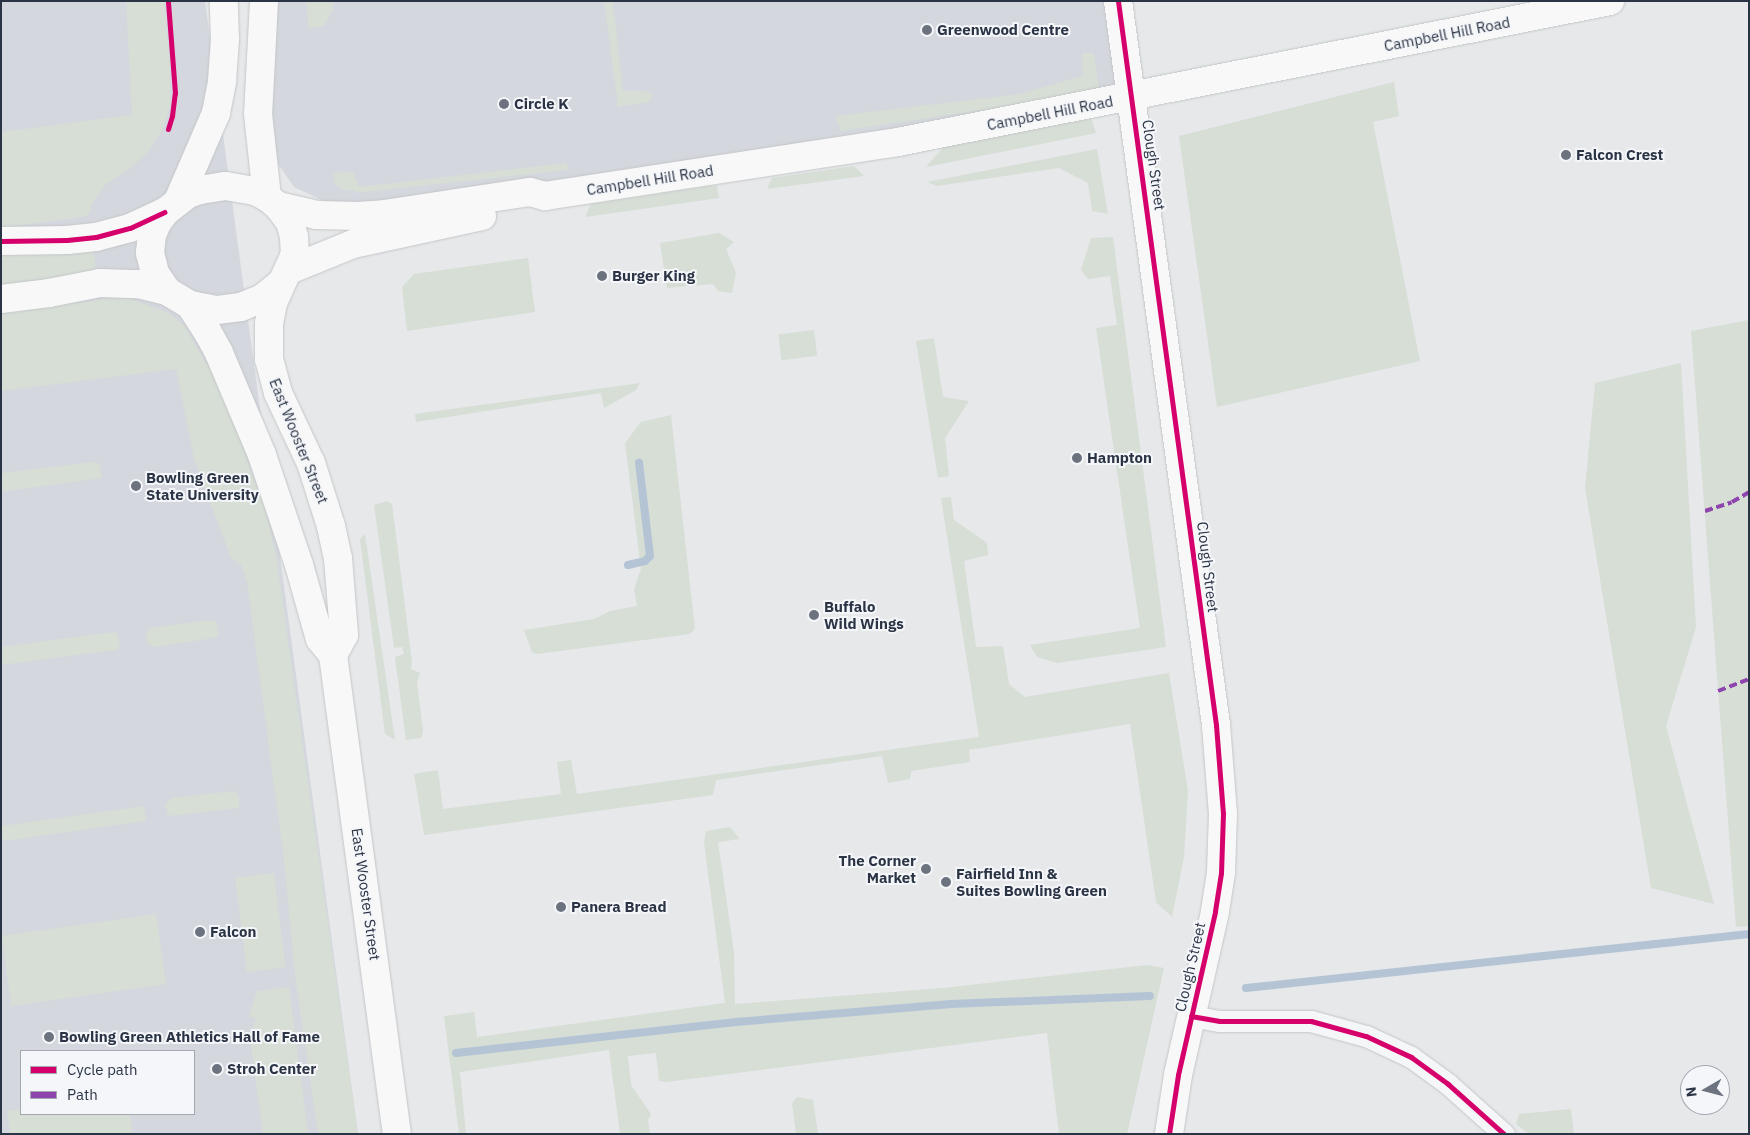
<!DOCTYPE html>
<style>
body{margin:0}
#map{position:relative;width:1750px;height:1135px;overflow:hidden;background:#e6e8ea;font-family:"IBM Plex Sans",sans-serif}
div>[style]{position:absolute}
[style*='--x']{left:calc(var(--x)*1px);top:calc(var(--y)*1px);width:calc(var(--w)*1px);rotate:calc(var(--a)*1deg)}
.built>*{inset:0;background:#d4d7dd}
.green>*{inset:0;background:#d6ded6;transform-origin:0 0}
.stream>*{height:8px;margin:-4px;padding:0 4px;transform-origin:4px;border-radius:4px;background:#b4c4d5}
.roads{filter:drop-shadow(0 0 1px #c4c6c8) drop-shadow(0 0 1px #c4c6c8)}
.street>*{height:21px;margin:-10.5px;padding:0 10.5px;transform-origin:10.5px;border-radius:10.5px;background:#f5f6f7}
.secondary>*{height:28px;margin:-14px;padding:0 14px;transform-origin:14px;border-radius:14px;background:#f8f8f8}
.quiet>*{height:4px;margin-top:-2px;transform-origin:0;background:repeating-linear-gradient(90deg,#8e44ad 0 8px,transparent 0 12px)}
.cycleway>*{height:5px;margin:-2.5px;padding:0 2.5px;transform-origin:2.5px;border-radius:2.5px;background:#d6006c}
.dots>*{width:14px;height:14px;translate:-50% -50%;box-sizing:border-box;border:2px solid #f4f6f9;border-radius:50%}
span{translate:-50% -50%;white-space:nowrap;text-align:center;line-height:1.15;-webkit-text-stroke:4px #f4f6f9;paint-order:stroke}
.poi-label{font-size:15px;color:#2b3445;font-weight:700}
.left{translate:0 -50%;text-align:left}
.right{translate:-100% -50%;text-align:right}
.street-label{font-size:15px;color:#2b3445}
.frame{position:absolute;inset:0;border:2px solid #2b3445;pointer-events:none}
.legend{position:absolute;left:20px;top:1050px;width:175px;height:65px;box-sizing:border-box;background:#f4f6f9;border:1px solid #a4a8b1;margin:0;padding:6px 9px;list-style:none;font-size:15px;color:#2b3445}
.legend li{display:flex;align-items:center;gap:10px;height:25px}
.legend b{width:25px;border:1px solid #a4a8b1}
.north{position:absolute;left:1680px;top:1065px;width:50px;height:50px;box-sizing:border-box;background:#f4f6f9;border:1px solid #a4a8b1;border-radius:50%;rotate:262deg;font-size:14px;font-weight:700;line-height:20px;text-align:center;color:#2b3445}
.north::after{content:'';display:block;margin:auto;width:18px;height:22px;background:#6c737f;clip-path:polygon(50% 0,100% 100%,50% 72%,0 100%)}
</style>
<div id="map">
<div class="built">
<i style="clip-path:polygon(evenodd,1px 1px,205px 1px,358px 1134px,1px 1134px,1px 1px,21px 1051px,194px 1051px,194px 1114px,21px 1114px,21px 1051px)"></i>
<i style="clip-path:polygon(269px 1px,1118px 1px,1132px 97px,740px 166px,332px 205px,294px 187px,278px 164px,271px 140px)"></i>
</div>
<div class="green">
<i style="clip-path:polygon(126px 1px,164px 1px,170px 68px,170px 106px,164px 127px,148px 152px,128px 170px,106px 184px,93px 202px,88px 216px,1px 228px,1px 132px,132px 115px)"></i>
<i style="clip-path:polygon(306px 1px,333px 1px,334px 7px,325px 25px,309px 29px)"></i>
<i style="clip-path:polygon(604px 1px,613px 1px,623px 91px,645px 91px,653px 95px,649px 102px,618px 107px)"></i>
<i style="clip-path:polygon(1082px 53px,1094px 53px,1099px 87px,1049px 100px,841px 131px,835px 116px,1020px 94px,1083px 76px)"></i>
<i style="clip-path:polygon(1394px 82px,1399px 116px,1373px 122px,1420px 361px,1217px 407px,1179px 136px)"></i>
<i style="clip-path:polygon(1091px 118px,1096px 133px,926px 167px,945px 145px)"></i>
<i style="clip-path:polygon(1097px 149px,1108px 214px,1092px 211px,1088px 183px,1059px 168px,937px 186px,927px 182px)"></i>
<i style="clip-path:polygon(566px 163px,569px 170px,363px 192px,344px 190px,335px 184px,333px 173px,353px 172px,359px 187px)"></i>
<i style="clip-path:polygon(854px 166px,864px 176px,767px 189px,772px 178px)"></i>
<i style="clip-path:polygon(709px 186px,717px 186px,719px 198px,585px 217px,591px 204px)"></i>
<i style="clip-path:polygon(719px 233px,734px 242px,726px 249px,736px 273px,732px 293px,718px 291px,713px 284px,667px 288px,660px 243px)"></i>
<i style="clip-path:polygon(1113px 237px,1166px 647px,1057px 663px,1037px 657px,1030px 645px,1140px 628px,1096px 328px,1117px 325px,1110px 276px,1088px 279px,1081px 270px,1091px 238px)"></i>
<i style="clip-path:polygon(93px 245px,96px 273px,1px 286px,1px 252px)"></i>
<i style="clip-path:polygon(528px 258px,535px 312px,407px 331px,402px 287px,414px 274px)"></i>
<i style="clip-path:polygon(124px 297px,169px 313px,185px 327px,220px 387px,263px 502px,276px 555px,358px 1134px,318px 1134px,295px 976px,284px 860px,247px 582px,241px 565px,231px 558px,194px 459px,176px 369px,1px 391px,1px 312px)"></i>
<i style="clip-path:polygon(1749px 320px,1749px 926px,1736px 927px,1691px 331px)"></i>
<i style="left:814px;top:330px;width:26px;height:36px;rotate:83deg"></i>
<i style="clip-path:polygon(934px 338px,943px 397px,969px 401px,945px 438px,949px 476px,938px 478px,916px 341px)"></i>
<i style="clip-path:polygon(1681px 363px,1696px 627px,1666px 726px,1714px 904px,1651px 888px,1585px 488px,1595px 383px)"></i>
<i style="clip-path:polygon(640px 383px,636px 390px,604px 408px,601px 393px,416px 422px,415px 414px)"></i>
<i style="clip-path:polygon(671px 415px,695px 629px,690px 634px,537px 654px,532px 652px,524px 630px,594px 619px,610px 611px,637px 606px,634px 589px,641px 569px,625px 443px,641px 422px)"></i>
<i style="clip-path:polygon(94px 462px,100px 465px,102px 478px,1px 492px,1px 473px)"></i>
<i style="clip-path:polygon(951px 497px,954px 520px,987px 543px,988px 555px,964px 561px,976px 647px,1003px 646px,1009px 684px,1025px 697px,1169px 673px,1188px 791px,1184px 857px,1172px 917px,1156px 902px,1130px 724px,969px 750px,970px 762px,911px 771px,910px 779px,888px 783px,882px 756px,716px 780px,713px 795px,424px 835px,414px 774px,438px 770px,443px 809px,561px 794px,557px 762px,571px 760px,577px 794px,979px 737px,941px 498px)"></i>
<i style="clip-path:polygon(387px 501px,392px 504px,412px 662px,411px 669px,420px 673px,417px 682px,423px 731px,421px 738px,406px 740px,395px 657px,404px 654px,402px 647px,394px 648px,374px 505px)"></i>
<i style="clip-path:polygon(365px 534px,395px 740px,385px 734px,360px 539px)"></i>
<i style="clip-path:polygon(210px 620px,216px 622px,218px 630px,218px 636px,214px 638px,153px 647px,147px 643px,146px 633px,150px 628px)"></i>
<i style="clip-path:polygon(113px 632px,118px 634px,120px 648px,116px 650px,1px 665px,1px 647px)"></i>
<i style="clip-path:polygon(234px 791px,239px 795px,239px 808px,168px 816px,165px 804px,172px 798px)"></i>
<i style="left:144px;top:806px;width:15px;height:144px;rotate:82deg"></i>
<i style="clip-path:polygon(730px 827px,740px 839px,718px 842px,734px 952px,735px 1004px,943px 988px,1148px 965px,1164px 968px,1127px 1134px,1059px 1134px,1047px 1033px,666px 1082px,659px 1081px,656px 1053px,628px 1056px,631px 1085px,651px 1114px,648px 1120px,650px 1134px,620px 1134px,609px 1050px,460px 1072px,466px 1134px,459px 1134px,444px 1016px,474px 1012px,477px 1037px,725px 1003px,704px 842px,706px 831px)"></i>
<i style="left:274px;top:873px;width:95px;height:39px;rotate:83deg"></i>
<i style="left:156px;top:914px;width:71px;height:156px;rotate:82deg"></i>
<i style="clip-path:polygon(289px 987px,308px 1134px,263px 1134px,250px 1038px,256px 1018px,249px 1016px,257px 991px)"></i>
<i style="clip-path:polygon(797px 1097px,813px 1100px,818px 1134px,796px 1134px,792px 1104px)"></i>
<i style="clip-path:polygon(21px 1109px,21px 1114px,130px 1114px,133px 1134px,10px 1134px,7px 1111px)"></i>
<i style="clip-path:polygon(1571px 1109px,1574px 1134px,1529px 1134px,1516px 1124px,1519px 1114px)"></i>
</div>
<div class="stream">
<i style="--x:628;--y:565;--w:17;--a:-13"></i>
<i style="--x:645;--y:561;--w:7;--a:-45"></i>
<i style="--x:650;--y:556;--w:94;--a:-96.7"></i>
<i style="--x:1246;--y:988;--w:506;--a:-6.13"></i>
<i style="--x:456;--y:1053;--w:282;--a:-6.3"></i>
<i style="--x:736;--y:1022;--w:216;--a:-4.8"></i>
<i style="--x:951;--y:1004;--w:199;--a:-2.3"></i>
</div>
<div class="roads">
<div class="street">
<i style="--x:1191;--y:1016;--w:29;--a:10"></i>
<i style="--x:1220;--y:1021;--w:91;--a:0"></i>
<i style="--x:1311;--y:1021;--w:57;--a:15.3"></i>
<i style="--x:1366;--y:1036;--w:50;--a:25"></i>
<i style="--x:1411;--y:1057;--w:46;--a:36.1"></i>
<i style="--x:1448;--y:1084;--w:75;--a:41.8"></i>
</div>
<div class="secondary">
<i style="--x:264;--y:1;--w:113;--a:93"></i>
<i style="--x:258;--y:114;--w:83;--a:83.8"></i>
<i style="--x:1118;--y:1;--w:731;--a:82.29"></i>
<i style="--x:1216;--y:725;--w:88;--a:85.5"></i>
<i style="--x:1223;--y:813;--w:60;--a:91.9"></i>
<i style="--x:1221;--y:873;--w:39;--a:99"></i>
<i style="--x:1215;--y:912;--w:167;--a:102.8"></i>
<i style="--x:1178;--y:1075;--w:60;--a:98.7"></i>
<i style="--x:178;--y:201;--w:96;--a:-66.6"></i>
<i style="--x:216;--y:113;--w:33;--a:-79"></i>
<i style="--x:222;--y:81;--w:42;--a:-85.9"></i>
<i style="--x:225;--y:39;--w:38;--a:-92"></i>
<i style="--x:278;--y:206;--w:40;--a:13"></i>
<i style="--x:317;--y:215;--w:41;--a:1.4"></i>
<i style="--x:358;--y:216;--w:26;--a:-4"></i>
<i style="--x:384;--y:214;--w:148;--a:-8.6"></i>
<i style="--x:530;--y:192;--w:16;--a:15"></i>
<i style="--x:545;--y:196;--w:357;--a:-8.7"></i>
<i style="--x:898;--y:142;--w:726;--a:-11.2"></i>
<i style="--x:1;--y:241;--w:66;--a:-0.9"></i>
<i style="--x:67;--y:240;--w:29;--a:-6"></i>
<i style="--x:96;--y:237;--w:35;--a:-15"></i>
<i style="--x:130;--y:228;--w:38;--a:-25"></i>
<i style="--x:289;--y:270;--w:69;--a:-22.1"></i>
<i style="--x:353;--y:244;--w:132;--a:-12.2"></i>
<i style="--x:280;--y:284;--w:22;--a:141"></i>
<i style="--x:263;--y:298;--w:24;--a:158"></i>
<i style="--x:241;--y:307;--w:25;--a:173"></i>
<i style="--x:216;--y:310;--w:26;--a:-169"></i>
<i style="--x:190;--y:305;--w:27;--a:-149"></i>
<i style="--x:167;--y:291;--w:22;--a:-124"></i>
<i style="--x:155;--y:273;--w:21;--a:-104"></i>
<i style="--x:150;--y:253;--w:18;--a:-84"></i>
<i style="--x:152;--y:235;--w:13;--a:-67"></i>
<i style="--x:157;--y:223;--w:14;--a:-54"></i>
<i style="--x:165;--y:212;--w:29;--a:-38"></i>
<i style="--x:188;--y:194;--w:13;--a:-18"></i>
<i style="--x:200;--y:190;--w:26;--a:-9"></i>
<i style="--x:226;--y:186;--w:29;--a:10"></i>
<i style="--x:255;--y:191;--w:13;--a:27"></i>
<i style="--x:267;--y:197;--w:14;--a:39"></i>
<i style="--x:278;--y:206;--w:20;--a:53"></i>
<i style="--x:290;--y:222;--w:16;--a:75"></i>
<i style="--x:294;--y:237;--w:17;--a:87"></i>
<i style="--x:295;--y:254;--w:54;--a:114.2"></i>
<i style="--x:273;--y:303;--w:20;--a:101"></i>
<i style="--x:269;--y:323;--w:36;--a:90"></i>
<i style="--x:269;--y:359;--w:35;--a:75"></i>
<i style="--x:278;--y:393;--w:77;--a:64.8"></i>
<i style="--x:311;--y:463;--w:66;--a:72.4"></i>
<i style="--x:331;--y:526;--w:33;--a:78"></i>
<i style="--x:338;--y:558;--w:77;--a:85.5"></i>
<i style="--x:344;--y:635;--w:23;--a:119"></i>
<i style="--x:1;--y:299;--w:48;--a:-7.1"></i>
<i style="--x:49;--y:293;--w:52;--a:-11.1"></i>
<i style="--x:100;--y:283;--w:38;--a:2"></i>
<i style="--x:138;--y:284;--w:30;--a:14"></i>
<i style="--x:190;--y:305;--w:31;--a:57"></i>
<i style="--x:207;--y:331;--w:25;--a:61"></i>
<i style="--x:219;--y:353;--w:111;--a:67.1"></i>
<i style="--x:262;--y:455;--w:116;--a:71.4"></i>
<i style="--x:299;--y:565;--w:77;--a:74.2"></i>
<i style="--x:320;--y:639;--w:21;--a:51"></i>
<i style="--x:333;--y:655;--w:483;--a:82.4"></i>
</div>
</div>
<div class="quiet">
<i style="--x:1705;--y:511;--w:28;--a:-18"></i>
<i style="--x:1732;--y:502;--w:20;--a:-30"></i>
<i style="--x:1718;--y:691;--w:33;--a:-21"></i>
</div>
<div class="cycleway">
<i style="--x:1118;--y:1;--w:731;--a:82.29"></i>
<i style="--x:1216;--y:725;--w:88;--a:85.5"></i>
<i style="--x:1223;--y:813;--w:60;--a:91.9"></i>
<i style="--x:1221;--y:873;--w:39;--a:99"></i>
<i style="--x:1215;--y:912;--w:167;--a:102.8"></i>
<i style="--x:1178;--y:1075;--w:60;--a:98.7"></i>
<i style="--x:168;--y:129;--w:14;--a:-73"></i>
<i style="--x:172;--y:116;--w:23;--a:-83"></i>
<i style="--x:175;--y:93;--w:92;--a:-94.4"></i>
<i style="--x:1;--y:241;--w:66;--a:-0.9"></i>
<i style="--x:67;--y:240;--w:29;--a:-6"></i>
<i style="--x:96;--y:237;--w:35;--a:-15"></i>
<i style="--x:130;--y:228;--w:38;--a:-25"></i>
<i style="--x:1191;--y:1016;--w:29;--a:10"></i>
<i style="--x:1220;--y:1021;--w:91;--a:0"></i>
<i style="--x:1311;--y:1021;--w:57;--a:15.3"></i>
<i style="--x:1366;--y:1036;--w:50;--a:25"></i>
<i style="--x:1411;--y:1057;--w:46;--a:36.1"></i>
<i style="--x:1448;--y:1084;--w:75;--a:41.8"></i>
</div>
<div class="dots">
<i style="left:927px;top:30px;background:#6c737f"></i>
<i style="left:504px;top:104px;background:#6c737f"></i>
<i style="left:1566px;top:155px;background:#6c737f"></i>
<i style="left:602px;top:276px;background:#6c737f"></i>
<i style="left:1077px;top:458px;background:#6c737f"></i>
<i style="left:136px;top:486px;background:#6c737f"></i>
<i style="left:814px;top:615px;background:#6c737f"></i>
<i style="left:926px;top:869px;background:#6c737f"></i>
<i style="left:946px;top:882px;background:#6c737f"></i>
<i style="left:561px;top:907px;background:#6c737f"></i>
<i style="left:200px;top:932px;background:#6c737f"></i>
<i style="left:49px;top:1037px;background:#6c737f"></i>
<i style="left:217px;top:1069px;background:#6c737f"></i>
</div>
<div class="poi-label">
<span class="left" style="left:937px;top:30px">Greenwood Centre</span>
<span class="left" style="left:514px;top:104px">Circle K</span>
<span class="left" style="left:1576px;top:155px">Falcon Crest</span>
<span class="left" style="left:612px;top:276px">Burger King</span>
<span class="left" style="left:1087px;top:458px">Hampton</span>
<span class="left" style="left:146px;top:486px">Bowling Green<br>State University</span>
<span class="left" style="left:824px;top:615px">Buffalo<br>Wild Wings</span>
<span class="right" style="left:916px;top:869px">The Corner<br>Market</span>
<span class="left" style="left:956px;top:882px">Fairfield Inn &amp;<br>Suites Bowling Green</span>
<span class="left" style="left:571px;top:907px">Panera Bread</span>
<span class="left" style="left:210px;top:932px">Falcon</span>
<span class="left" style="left:59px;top:1037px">Bowling Green Athletics Hall of Fame</span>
<span class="left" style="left:227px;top:1069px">Stroh Center</span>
</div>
<div class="street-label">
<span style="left:1447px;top:34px;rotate:-11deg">Campbell Hill Road</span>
<span style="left:1050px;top:113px;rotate:-11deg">Campbell Hill Road</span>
<span style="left:1154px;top:165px;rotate:82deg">Clough Street</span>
<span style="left:650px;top:180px;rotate:-9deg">Campbell Hill Road</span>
<span style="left:299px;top:441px;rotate:68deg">East Wooster Street</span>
<span style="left:1208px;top:567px;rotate:83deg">Clough Street</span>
<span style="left:366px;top:894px;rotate:82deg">East Wooster Street</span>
<span style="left:1190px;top:967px;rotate:-77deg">Clough Street</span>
</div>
<div class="frame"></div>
<ul class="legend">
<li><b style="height:6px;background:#d6006c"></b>Cycle path</li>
<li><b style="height:6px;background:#8e44ad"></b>Path</li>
</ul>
<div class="north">N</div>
</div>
